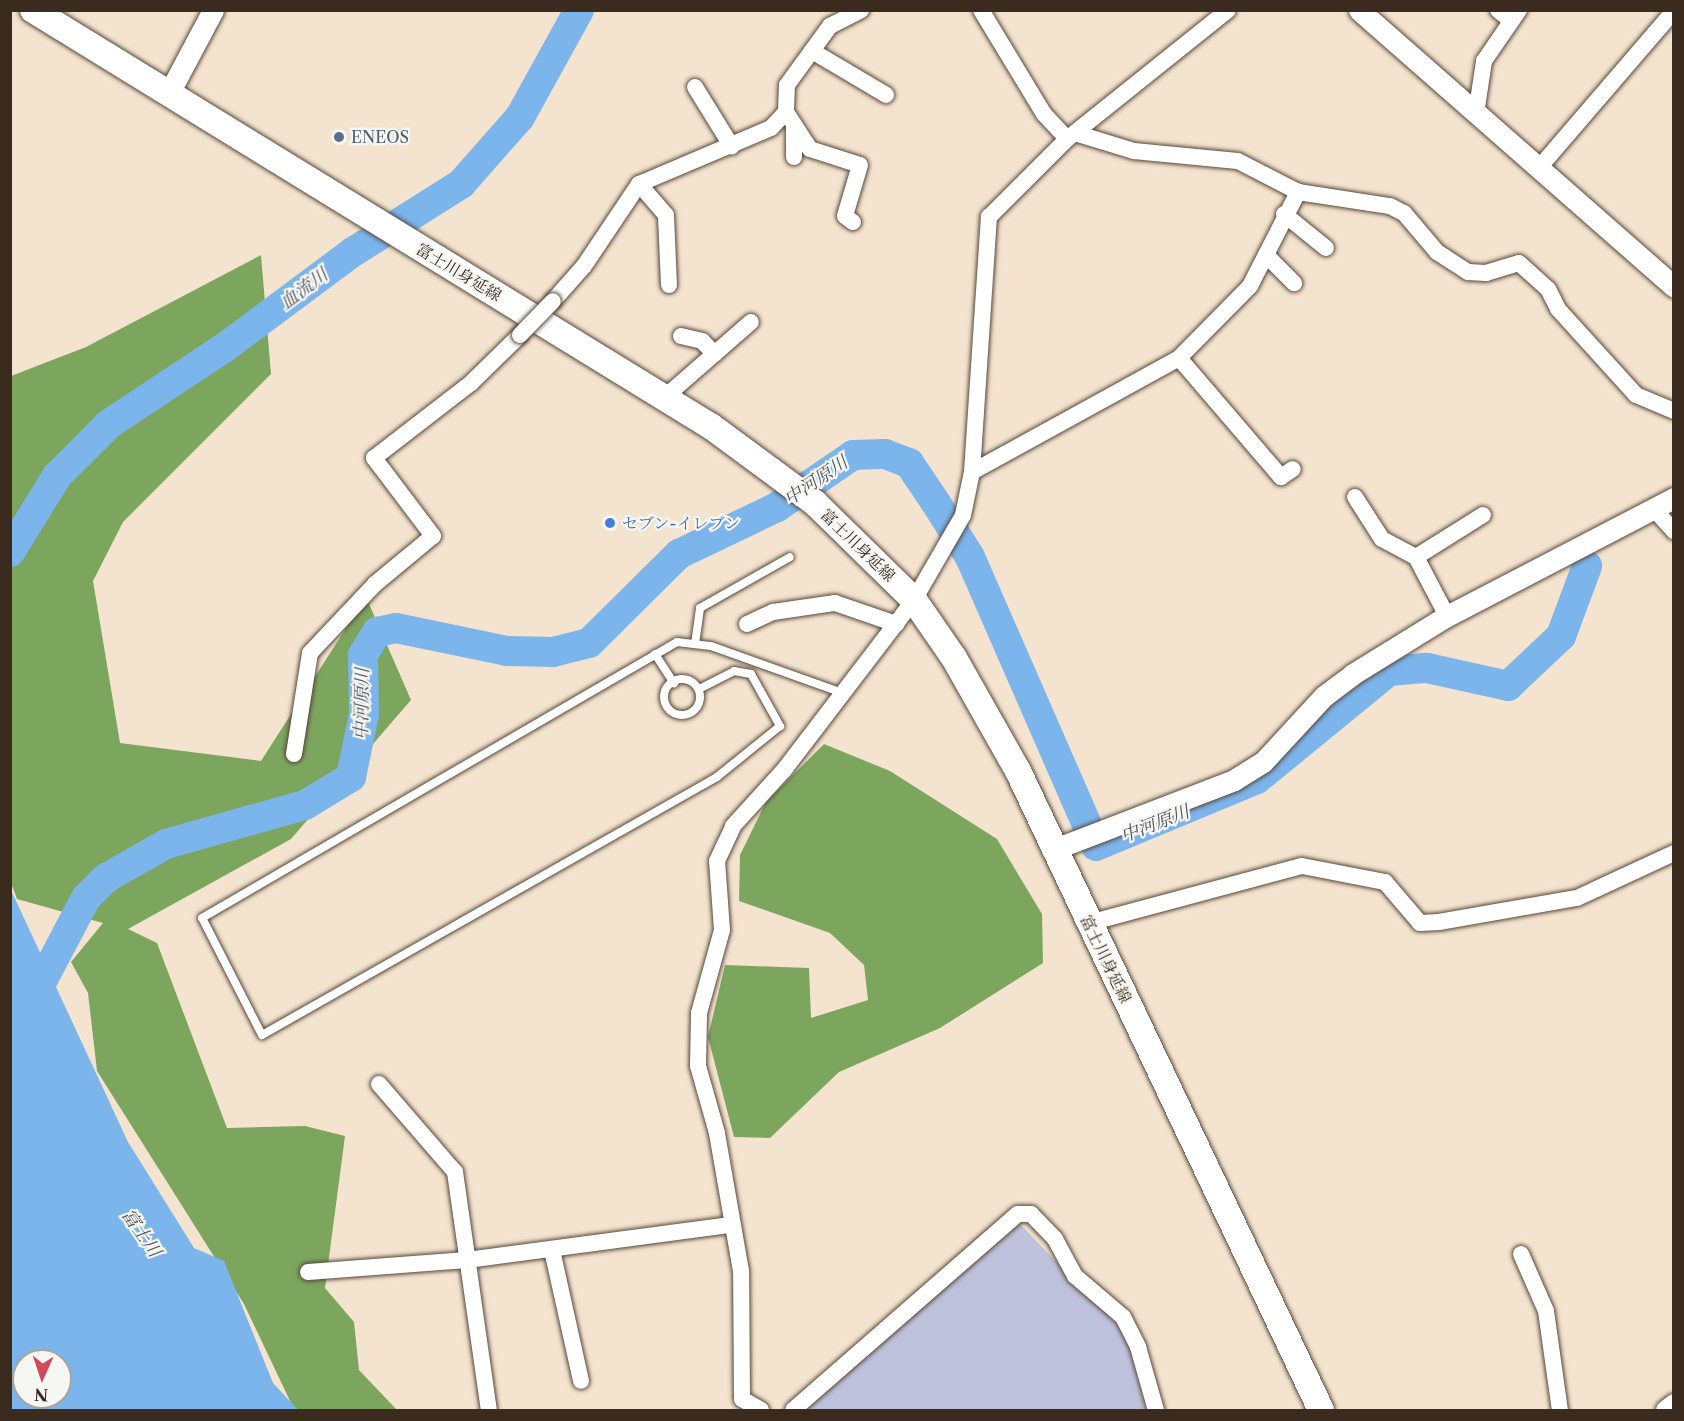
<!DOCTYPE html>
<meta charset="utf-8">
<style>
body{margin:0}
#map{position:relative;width:1684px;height:1421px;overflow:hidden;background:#f4e4cf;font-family:"Libre Caslon Text","Noto Serif JP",serif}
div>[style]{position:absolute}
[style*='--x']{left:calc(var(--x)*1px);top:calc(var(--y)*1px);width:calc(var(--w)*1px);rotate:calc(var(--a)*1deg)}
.industrial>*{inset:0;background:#bfc2dd}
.forest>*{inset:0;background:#7ca65e}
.water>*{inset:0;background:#7cb4ec}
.river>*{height:30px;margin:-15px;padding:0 15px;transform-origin:15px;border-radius:15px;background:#7cb4ec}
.roads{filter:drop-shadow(0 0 2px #574639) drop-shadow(0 0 2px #574639)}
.service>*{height:8px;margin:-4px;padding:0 4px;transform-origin:4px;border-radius:4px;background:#fff}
.service>.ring{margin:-4px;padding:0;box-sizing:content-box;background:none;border:8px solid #fff;border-radius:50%}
.minor>*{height:16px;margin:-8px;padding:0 8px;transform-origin:8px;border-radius:8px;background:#fff}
.tertiary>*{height:21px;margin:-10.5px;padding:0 10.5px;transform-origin:10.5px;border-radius:10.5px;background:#fff}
.primary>*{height:26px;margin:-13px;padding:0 13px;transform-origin:13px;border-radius:13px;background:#fff}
.bridges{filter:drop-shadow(0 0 2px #574639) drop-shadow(0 0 2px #574639)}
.minor-bridge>*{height:16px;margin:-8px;padding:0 8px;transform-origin:8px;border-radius:8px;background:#fff}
.dots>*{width:16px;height:16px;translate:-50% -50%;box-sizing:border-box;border:3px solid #f6f6f2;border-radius:50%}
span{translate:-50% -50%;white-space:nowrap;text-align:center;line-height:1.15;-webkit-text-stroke:4.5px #f6f6f2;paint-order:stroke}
.service-label{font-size:16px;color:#4e5e75}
.left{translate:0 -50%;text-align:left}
.street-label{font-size:16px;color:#3b2a1e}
.shop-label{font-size:16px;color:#366cbe}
.water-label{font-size:18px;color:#4e535c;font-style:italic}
.frame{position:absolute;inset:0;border:12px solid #3b2a1e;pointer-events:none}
.north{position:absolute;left:12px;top:1349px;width:60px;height:60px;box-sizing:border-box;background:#f6f6f2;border:2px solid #aba49d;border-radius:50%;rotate:183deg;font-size:16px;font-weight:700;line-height:24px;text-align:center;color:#3b2a1e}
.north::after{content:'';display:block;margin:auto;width:21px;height:27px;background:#d1495b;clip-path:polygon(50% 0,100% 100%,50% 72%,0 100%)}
</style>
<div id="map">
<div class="industrial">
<i style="clip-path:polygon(1018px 1222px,1127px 1335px,1146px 1410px,806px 1410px)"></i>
</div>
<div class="forest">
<i style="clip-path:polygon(261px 255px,271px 374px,123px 522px,93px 581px,120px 743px,261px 761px,366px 597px,411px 700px,291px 839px,128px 929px,157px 943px,227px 1128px,305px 1126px,345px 1136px,325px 1288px,354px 1322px,359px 1370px,397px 1410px,297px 1410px,291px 1403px,244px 1304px,97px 1071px,88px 993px,71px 962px,103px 923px,17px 899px,11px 883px,11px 376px,86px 347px)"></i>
<i style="clip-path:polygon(824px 744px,890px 771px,997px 839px,1042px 914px,1043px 963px,940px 1028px,839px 1072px,770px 1138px,734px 1137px,708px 1037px,725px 965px,809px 968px,811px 1018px,868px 1000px,864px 965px,830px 933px,739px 901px,740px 855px,766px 802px)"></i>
</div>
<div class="water">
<i style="clip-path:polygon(evenodd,10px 888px,128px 1142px,194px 1248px,224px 1261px,273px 1383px,298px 1410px,11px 1410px,10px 888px,24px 1361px,60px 1361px,60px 1397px,24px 1397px,24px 1361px)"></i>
</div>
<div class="river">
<i style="--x:10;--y:552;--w:89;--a:-58.3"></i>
<i style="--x:57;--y:476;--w:74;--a:-45"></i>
<i style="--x:109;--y:424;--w:138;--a:-33.5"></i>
<i style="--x:224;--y:348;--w:161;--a:-36.7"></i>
<i style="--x:353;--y:252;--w:128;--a:-32.2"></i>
<i style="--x:461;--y:184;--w:89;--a:-48.6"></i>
<i style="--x:520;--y:117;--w:122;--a:-61.1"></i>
<i style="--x:10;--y:1042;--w:163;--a:-62.2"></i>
<i style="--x:86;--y:898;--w:28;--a:-45"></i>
<i style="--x:106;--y:878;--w:69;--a:-29.5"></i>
<i style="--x:166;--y:844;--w:144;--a:-15.7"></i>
<i style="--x:305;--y:805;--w:54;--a:-31.3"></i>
<i style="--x:351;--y:777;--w:64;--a:-78.3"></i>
<i style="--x:364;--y:714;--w:59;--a:-91"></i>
<i style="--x:363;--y:655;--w:27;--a:-59"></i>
<i style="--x:377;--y:632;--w:19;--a:-12"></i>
<i style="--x:396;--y:628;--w:113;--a:11.7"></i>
<i style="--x:507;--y:651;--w:46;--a:1.2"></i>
<i style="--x:553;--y:652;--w:37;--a:-14"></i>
<i style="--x:589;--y:643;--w:127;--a:-44.7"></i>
<i style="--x:679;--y:554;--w:109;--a:-25.6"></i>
<i style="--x:777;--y:507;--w:92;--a:-34.4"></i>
<i style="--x:853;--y:455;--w:32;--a:-2"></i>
<i style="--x:885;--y:454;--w:26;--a:21"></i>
<i style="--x:909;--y:463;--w:45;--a:56"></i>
<i style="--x:934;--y:500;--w:67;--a:57.7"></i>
<i style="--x:970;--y:557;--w:315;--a:66.4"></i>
<i style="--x:1096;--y:846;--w:174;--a:-22.6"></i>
<i style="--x:1257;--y:779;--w:171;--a:-39.3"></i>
<i style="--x:1389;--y:671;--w:38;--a:-5"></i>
<i style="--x:1427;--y:668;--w:83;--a:12.5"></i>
<i style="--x:1508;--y:686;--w:73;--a:-43.3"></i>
<i style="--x:1561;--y:636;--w:75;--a:-69.6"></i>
</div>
<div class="roads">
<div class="service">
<i style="--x:695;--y:644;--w:36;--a:-82"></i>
<i style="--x:700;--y:608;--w:103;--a:-29.5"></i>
<i style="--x:655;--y:654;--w:35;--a:57"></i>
<i class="ring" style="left:664px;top:679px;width:28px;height:28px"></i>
<i style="--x:701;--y:688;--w:37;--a:-27"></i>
<i style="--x:734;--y:671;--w:17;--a:10"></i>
<i style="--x:751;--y:674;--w:60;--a:60.9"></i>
<i style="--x:780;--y:726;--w:81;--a:141"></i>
<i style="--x:717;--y:777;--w:523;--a:150.45"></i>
<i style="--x:262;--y:1035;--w:131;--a:-117.1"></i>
<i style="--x:202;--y:918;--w:549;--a:-30.16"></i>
<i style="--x:677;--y:642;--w:34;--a:7"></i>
<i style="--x:711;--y:646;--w:139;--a:19.7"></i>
</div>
<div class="minor">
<i style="--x:981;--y:10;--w:122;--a:58.8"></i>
<i style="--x:1044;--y:114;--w:34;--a:47"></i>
<i style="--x:1498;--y:10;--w:17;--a:40"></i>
<i style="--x:812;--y:51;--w:86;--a:30.7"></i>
<i style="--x:695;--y:87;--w:70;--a:58.3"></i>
<i style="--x:786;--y:112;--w:44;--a:57"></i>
<i style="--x:810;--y:149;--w:52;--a:17.7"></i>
<i style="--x:860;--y:165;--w:53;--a:106.4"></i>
<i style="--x:845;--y:216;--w:10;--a:37"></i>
<i style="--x:1476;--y:114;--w:54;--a:-81.4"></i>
<i style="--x:1484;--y:61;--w:62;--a:-55.5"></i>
<i style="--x:794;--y:125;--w:32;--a:90"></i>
<i style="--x:1075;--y:133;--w:62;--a:17"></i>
<i style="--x:1134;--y:151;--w:104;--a:5.5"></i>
<i style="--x:1238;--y:161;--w:68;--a:27.3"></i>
<i style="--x:1298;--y:192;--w:93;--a:8.7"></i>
<i style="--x:1390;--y:206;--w:16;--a:27"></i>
<i style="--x:1404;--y:213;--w:51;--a:49.8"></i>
<i style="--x:1437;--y:252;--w:37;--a:33"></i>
<i style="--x:1468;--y:272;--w:18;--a:3"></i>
<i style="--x:1486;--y:273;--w:34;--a:-17"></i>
<i style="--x:1519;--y:263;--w:39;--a:42"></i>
<i style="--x:1548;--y:289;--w:22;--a:63"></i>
<i style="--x:1558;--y:309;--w:116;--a:47.8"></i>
<i style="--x:1636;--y:395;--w:41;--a:22.8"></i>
<i style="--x:1538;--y:169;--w:208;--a:-49.3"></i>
<i style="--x:1284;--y:214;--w:54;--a:39"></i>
<i style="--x:1266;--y:255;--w:40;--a:45"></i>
<i style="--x:669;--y:285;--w:70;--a:-92.5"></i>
<i style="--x:666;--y:215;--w:41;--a:-131.1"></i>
<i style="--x:639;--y:184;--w:143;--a:-23"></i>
<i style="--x:771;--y:128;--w:22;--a:-47"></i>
<i style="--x:786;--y:112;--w:27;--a:-88"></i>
<i style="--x:787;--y:85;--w:73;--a:-53.9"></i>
<i style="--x:830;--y:26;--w:35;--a:-27"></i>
<i style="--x:553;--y:301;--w:47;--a:-48.5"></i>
<i style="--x:584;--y:266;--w:99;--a:-56.1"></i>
<i style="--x:681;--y:336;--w:22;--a:13"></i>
<i style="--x:702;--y:341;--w:18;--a:45"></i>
<i style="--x:1179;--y:358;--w:157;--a:49.4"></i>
<i style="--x:1281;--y:477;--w:14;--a:-34"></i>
<i style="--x:665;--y:397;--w:114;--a:-41.1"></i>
<i style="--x:972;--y:472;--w:236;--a:-28.8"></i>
<i style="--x:1179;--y:358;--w:101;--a:-45.4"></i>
<i style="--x:1250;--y:286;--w:106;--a:-62.9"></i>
<i style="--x:1355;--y:497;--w:50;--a:57.3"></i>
<i style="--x:1382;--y:539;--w:38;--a:28"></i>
<i style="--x:1416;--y:557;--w:67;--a:62.3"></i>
<i style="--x:1654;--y:509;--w:30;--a:48"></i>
<i style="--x:1416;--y:557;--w:79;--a:-32.1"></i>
<i style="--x:747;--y:624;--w:29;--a:-25"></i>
<i style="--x:773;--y:612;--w:63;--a:-8.3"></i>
<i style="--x:835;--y:603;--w:65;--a:19"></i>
<i style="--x:294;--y:754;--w:102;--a:-81"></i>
<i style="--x:310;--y:653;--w:95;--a:-46.7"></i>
<i style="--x:375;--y:584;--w:75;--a:-39.6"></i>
<i style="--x:433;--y:536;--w:98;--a:-127.1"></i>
<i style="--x:374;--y:458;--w:123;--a:-37.7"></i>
<i style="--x:471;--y:383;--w:69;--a:-44.4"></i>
<i style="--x:1089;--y:923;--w:220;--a:-15"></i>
<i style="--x:1302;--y:866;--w:85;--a:10.9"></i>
<i style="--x:1385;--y:882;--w:54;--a:49.5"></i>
<i style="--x:1420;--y:923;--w:19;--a:-3"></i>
<i style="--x:1439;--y:922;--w:140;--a:-9.9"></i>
<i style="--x:1577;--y:898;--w:107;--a:-24.9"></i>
<i style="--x:379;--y:1084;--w:116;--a:49.2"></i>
<i style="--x:455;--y:1172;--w:240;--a:81.9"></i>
<i style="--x:552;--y:1250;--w:134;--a:77.5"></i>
<i style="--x:1521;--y:1254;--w:62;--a:66.3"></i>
<i style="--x:1546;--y:1311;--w:100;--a:82"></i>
<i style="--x:308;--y:1272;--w:159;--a:-4.3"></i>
<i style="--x:467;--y:1260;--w:266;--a:-7.6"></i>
<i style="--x:761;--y:1410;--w:22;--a:-150"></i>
<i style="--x:742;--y:1399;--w:128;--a:-90.4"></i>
<i style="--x:741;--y:1271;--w:140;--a:-99.9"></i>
<i style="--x:717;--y:1133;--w:70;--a:-105.8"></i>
<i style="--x:698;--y:1066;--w:53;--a:-88.9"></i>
<i style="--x:699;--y:1013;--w:86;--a:-74.5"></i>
<i style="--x:722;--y:930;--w:69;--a:-94.1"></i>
<i style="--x:717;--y:861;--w:38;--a:-65"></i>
<i style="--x:733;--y:826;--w:76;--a:-47.7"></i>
<i style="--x:784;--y:770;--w:214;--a:-52.6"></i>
<i style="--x:914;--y:600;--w:98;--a:-60"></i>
<i style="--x:963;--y:515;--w:44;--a:-78.2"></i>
<i style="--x:972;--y:472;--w:256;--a:-86.2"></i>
<i style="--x:989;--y:217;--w:110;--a:-45"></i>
<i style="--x:1067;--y:139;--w:206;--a:-38.7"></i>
<i style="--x:793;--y:1410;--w:298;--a:-41.1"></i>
<i style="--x:1018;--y:1214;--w:13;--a:0"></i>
<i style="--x:1031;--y:1214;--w:35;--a:46"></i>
<i style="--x:1055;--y:1239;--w:42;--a:61.6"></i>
<i style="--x:1075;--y:1276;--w:63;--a:40.5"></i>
<i style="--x:1123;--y:1317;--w:34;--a:63"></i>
<i style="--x:1138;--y:1347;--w:66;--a:74.1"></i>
</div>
<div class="tertiary">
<i style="--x:1359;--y:10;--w:419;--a:41.3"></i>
<i style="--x:170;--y:91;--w:92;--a:-62"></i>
<i style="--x:1052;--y:850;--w:195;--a:-21"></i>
<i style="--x:1234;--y:780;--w:34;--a:-32"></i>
<i style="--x:1263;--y:762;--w:90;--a:-47.3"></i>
<i style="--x:1324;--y:696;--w:36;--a:-37"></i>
<i style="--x:1353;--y:674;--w:110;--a:-31.7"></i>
<i style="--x:1447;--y:616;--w:256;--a:-27.5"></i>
<i style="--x:1666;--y:1410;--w:10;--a:-37"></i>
</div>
<div class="primary">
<i style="--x:33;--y:10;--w:797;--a:31.56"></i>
<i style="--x:712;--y:427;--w:128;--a:36.4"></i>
<i style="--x:815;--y:503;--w:139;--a:44.4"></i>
<i style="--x:914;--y:600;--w:70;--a:55.4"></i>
<i style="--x:954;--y:658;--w:130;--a:60.5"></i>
<i style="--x:1018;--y:771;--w:707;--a:64.63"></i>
</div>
</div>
<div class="bridges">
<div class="minor-bridge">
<i style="--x:520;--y:335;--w:47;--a:-45.9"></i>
</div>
</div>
<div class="dots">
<i style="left:339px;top:137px;background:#5c6f8a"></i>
<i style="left:610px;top:523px;background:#3f7fe0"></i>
</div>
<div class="service-label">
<span class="left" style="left:351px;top:137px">ENEOS</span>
</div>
<div class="street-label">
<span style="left:459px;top:272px;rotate:31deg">富士川身延線</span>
<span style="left:858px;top:545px;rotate:44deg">富士川身延線</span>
<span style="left:1106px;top:959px;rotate:64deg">富士川身延線</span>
</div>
<div class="shop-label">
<span class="left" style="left:622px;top:523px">セブン-イレブン</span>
</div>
<div class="water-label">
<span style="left:304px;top:289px;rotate:-37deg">血流川</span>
<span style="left:816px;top:481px;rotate:-34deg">中河原川</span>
<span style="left:362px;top:704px;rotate:-89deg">中河原川</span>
<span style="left:1155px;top:824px;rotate:-21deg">中河原川</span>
<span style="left:141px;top:1233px;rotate:55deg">富士川</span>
</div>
<div class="frame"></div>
<div class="north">N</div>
</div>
